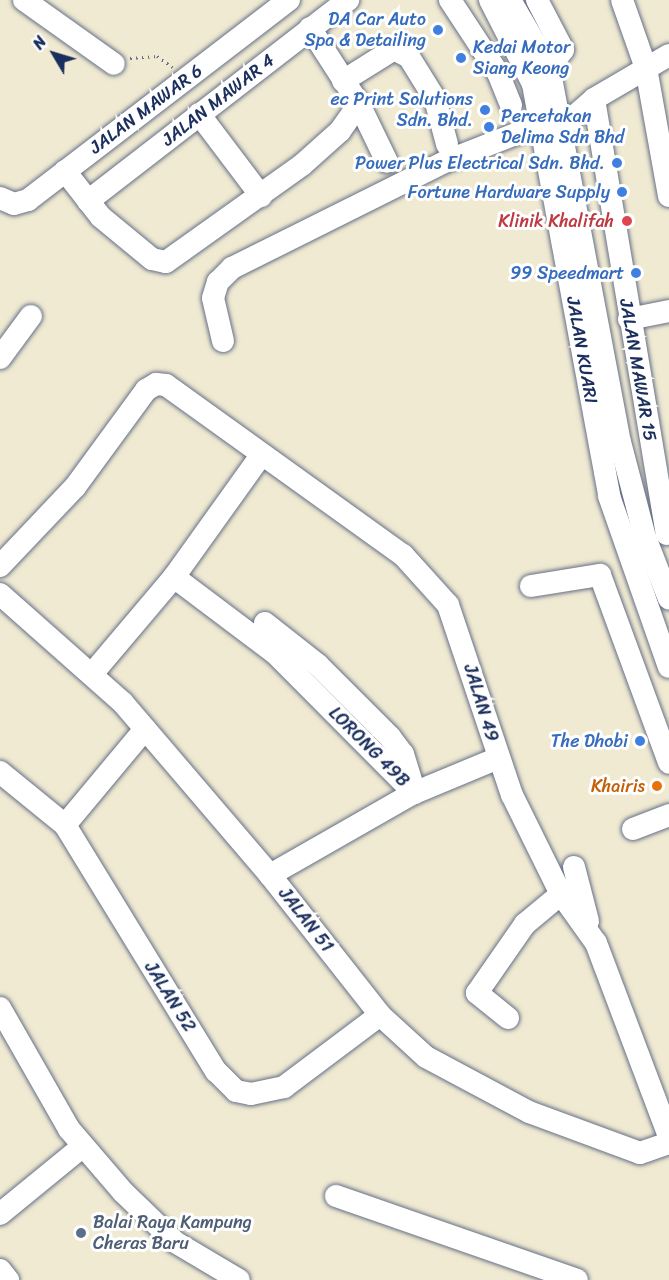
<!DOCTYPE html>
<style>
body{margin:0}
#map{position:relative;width:669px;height:1280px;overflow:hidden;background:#f0ead2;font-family:Sriracha,sans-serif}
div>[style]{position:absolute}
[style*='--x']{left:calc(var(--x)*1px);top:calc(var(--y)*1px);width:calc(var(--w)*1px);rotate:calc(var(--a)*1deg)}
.path>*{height:3px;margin-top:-1.5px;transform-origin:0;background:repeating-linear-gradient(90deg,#667087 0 1.5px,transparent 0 6px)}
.roads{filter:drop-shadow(0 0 2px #667087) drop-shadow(0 0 2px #667087)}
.minor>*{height:22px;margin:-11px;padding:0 11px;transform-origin:11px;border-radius:11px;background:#fff}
.dots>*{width:16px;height:16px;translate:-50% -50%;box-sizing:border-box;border:3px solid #fff;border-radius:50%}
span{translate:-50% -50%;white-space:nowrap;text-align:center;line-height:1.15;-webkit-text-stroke:6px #fff;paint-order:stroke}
.shop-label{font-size:18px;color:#366cbe}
.right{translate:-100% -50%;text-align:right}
.left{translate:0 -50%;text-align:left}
.street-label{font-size:18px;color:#1b2f5e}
.health-label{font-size:18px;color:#be3a42}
.food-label{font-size:18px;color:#c56008}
.service-label{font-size:18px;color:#4e5e75}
.north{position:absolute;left:24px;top:24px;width:60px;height:60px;-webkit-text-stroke:4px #fff;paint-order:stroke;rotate:308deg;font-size:16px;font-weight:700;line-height:24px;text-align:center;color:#1b2f5e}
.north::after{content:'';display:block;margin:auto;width:21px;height:27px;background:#1b2f5e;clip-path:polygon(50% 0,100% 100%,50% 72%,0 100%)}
</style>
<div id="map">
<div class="path">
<i style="--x:130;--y:58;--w:27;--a:-4"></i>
<i style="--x:157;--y:56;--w:19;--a:35"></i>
</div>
<div class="roads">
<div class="minor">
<i style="--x:24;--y:0;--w:110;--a:35.4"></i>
<i style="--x:450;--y:0;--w:87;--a:56.7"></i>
<i style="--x:498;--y:73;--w:35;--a:68"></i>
<i style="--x:490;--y:0;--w:94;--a:62.9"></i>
<i style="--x:533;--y:84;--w:419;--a:79.5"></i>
<i style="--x:609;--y:496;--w:181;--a:70.7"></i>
<i style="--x:510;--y:0;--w:78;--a:59.8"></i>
<i style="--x:549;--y:67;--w:382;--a:79.3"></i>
<i style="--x:620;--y:442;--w:98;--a:75.3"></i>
<i style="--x:645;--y:537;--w:66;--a:68.8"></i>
<i style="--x:537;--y:0;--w:56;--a:62.5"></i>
<i style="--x:563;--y:50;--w:22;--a:129"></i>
<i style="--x:622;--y:0;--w:72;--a:70.6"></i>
<i style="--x:646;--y:68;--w:130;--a:79.8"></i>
<i style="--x:310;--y:28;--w:90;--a:57.2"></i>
<i style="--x:359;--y:104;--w:64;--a:64.2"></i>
<i style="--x:343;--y:81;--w:60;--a:-32.1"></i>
<i style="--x:394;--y:49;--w:17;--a:28"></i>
<i style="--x:409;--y:57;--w:49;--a:58.2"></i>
<i style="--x:435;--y:99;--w:47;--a:75.1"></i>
<i style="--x:594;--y:99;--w:441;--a:80.5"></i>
<i style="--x:199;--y:114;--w:103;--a:52.9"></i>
<i style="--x:561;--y:128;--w:44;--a:-41.3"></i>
<i style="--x:594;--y:99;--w:87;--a:-30.4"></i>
<i style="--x:65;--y:171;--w:58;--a:52"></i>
<i style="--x:101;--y:217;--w:66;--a:39.5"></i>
<i style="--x:152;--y:259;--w:14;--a:12"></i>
<i style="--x:166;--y:262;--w:167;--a:-35.5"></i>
<i style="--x:302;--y:165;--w:51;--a:-41.8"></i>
<i style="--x:340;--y:131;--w:33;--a:-55"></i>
<i style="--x:0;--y:198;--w:15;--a:23"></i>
<i style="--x:14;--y:204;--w:15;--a:-16"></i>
<i style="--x:28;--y:200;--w:329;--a:-37.5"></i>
<i style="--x:88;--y:201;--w:329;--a:-37.7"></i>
<i style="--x:629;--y:319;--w:41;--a:-11.3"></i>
<i style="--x:223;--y:341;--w:44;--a:-103.1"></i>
<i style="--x:213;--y:298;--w:17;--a:-73"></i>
<i style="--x:218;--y:282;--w:20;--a:-45"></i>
<i style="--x:232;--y:268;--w:240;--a:-26.5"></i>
<i style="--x:447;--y:161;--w:101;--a:-21.5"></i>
<i style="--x:0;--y:358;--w:52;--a:-53.6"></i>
<i style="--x:0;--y:566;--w:109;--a:-46.5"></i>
<i style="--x:75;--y:487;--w:120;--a:-53.8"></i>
<i style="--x:146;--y:390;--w:12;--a:-31"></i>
<i style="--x:156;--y:384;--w:10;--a:6"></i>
<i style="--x:166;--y:385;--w:292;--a:35.7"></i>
<i style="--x:403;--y:555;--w:67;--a:48"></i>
<i style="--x:448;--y:605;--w:200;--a:71.4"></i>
<i style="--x:512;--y:795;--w:110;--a:63.7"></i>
<i style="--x:561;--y:894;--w:60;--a:54.5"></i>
<i style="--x:596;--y:943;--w:206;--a:69.3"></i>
<i style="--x:174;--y:577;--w:128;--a:37"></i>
<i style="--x:276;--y:654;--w:196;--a:45.2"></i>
<i style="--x:531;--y:586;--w:70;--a:-9.1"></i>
<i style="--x:600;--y:575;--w:200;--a:69.8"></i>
<i style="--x:0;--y:594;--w:164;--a:41.5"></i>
<i style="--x:123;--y:703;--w:226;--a:49.5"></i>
<i style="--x:270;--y:875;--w:178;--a:51.8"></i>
<i style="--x:380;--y:1015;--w:62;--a:42.4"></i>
<i style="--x:426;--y:1057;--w:117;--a:28.1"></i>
<i style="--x:529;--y:1112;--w:118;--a:20.3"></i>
<i style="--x:640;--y:1153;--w:31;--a:-19"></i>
<i style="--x:265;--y:623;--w:68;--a:38.4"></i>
<i style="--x:318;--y:665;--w:102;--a:45"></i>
<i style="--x:390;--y:737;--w:21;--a:53"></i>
<i style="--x:403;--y:754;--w:39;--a:73"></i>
<i style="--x:92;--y:674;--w:127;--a:-49.8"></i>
<i style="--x:174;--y:577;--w:148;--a:-54.4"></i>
<i style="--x:0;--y:772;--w:84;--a:39.2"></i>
<i style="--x:65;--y:825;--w:289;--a:58.5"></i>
<i style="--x:216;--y:1071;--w:28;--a:45"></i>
<i style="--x:236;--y:1091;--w:15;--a:11"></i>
<i style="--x:251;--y:1094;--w:34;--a:-12"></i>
<i style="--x:284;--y:1087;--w:120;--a:-36.9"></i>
<i style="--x:65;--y:825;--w:125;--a:-50.2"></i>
<i style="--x:633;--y:829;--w:39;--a:-21"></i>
<i style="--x:574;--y:867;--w:56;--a:75.5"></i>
<i style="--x:270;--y:875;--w:166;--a:-29.7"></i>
<i style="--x:414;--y:793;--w:91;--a:-22.6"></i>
<i style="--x:0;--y:1008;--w:139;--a:60.3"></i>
<i style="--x:69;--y:1129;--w:83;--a:49.4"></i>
<i style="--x:123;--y:1192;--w:72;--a:43.9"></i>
<i style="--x:175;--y:1242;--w:74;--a:30.7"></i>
<i style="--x:508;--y:1018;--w:40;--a:-141"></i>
<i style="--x:477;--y:993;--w:84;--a:-55.2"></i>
<i style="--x:525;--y:924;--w:47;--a:-39.8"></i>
<i style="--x:336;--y:1196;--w:255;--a:19.2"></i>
<i style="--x:0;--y:1214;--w:107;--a:-39.3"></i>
<i style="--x:0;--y:1270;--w:13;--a:51"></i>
</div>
</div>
<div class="dots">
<i style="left:438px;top:30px;background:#3f7fe0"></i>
<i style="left:461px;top:58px;background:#3f7fe0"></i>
<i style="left:485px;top:110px;background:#3f7fe0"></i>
<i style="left:489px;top:127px;background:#3f7fe0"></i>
<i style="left:617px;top:163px;background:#3f7fe0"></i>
<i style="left:622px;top:192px;background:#3f7fe0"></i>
<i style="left:627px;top:221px;background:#e0444e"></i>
<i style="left:636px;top:273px;background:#3f7fe0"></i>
<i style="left:640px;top:741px;background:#3f7fe0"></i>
<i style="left:657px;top:786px;background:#e8710a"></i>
<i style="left:81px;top:1233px;background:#5c6f8a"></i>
</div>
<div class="shop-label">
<span class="right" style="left:426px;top:30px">DA Car Auto<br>Spa &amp; Detailing</span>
<span class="left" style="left:473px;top:58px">Kedai Motor<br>Siang Keong</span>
<span class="right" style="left:473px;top:110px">ec Print Solutions<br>Sdn. Bhd.</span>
<span class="left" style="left:501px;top:127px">Percetakan<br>Delima Sdn Bhd</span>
<span class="right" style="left:605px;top:163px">Power Plus Electrical Sdn. Bhd.</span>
<span class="right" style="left:610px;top:192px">Fortune Hardware Supply</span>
<span class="right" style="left:624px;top:273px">99 Speedmart</span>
<span class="right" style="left:628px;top:741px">The Dhobi</span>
</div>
<div class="street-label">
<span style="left:218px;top:100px;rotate:-38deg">JALAN MAWAR 4</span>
<span style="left:146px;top:109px;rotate:-37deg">JALAN MAWAR 6</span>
<span style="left:582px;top:350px;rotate:80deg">JALAN KUARI</span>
<span style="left:638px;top:370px;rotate:80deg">JALAN MAWAR 15</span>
<span style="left:481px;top:703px;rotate:73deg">JALAN 49</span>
<span style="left:369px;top:747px;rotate:45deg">LORONG 49B</span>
<span style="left:306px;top:920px;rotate:52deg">JALAN 51</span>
<span style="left:170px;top:997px;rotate:58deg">JALAN 52</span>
</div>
<div class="health-label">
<span class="right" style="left:614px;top:221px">Klinik Khalifah</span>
</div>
<div class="food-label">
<span class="right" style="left:645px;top:786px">Khairis</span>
</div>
<div class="service-label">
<span class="left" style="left:93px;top:1233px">Balai Raya Kampung<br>Cheras Baru</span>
</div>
<div class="north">N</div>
</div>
